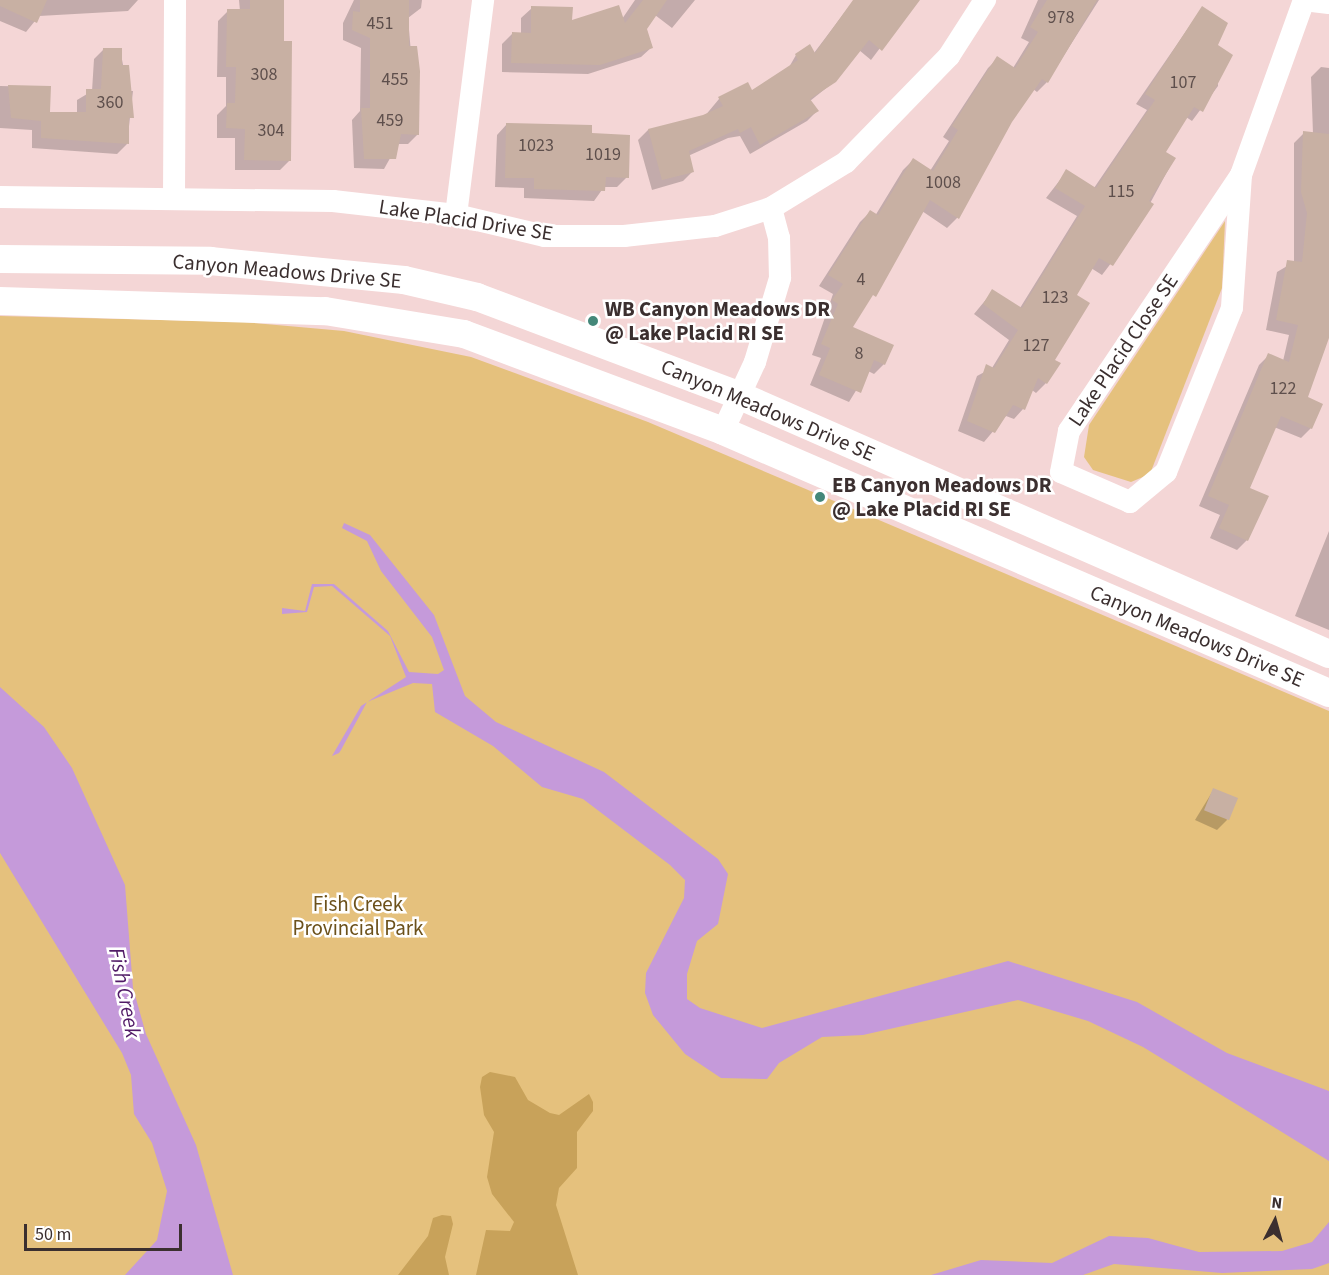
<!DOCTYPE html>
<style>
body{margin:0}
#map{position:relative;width:1329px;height:1275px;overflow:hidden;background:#f4d6d6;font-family:"Source Sans 3",sans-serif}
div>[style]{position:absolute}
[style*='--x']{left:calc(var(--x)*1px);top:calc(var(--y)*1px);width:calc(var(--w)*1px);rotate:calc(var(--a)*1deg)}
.green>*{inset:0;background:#e5c17d}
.forest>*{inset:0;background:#c8a25a}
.water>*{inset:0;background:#c59ada}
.shadow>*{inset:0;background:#0003}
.building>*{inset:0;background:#c8b0a3;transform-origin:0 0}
.minor>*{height:22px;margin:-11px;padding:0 11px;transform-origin:11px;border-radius:11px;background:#fff}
.major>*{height:28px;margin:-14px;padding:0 14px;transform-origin:14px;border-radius:14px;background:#fff}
.dots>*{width:16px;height:16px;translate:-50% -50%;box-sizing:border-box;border:3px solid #fff;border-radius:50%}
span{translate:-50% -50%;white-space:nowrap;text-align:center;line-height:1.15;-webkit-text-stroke:5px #fff;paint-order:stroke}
.number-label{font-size:18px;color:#5e4f4c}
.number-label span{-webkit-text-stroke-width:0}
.street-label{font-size:21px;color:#3b2f2f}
.poi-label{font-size:21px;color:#3b2f2f;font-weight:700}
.left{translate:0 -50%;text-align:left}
.park-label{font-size:21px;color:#6c511b}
.water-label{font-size:22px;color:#501a66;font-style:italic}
.north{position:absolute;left:1245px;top:1191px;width:60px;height:60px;-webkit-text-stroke:4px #fff;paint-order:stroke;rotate:6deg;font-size:16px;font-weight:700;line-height:24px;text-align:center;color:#3b2f2f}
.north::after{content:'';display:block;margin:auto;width:21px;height:27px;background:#3b2f2f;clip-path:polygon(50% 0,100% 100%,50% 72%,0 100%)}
.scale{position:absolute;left:24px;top:1224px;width:158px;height:27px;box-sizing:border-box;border:3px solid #3b2f2f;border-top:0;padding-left:8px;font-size:18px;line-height:21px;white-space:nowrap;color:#3b2f2f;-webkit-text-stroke:4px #fff;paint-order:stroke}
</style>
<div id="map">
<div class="green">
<i style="clip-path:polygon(1225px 221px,1222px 288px,1150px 474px,1131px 482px,1093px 470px,1084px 457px,1089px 425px)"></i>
<i style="clip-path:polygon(0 316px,244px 322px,344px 331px,471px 357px,648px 422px,1329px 711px,1329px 1275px,0 1275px)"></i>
</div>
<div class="forest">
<i style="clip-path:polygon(490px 1072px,515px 1077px,528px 1100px,550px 1113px,559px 1115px,589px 1094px,593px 1102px,593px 1111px,577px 1132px,577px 1168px,559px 1188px,556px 1205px,578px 1275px,476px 1275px,486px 1230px,510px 1231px,514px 1222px,492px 1194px,487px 1177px,494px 1132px,484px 1115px,480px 1087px,482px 1077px)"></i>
<i style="clip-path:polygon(442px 1215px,451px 1216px,453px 1224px,445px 1257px,449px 1275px,398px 1275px,428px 1236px,433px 1218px)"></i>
</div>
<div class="water">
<i style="clip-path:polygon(344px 523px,370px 535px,434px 615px,465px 696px,496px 722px,604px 772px,718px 859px,728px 874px,718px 924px,697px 941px,687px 974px,687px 999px,700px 1008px,762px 1028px,1008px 961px,1137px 1002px,1227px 1053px,1329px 1091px,1329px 1161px,1143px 1047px,1088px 1021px,1018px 1000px,863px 1035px,822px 1037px,779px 1063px,767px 1079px,721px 1078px,685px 1054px,653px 1015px,645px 993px,646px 973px,684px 898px,685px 880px,670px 865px,583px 799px,542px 787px,493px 746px,435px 712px,432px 684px,413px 683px,367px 702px,341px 750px,339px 753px,332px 756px,361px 706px,406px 677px,390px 636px,332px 586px,314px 587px,307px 612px,282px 614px,282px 608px,305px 611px,312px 584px,334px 584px,388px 631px,409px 672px,438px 674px,444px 670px,432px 637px,381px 571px,367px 541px,342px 528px)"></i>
<i style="clip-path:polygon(0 687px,44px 727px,72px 768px,125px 885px,133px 988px,146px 1034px,196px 1145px,233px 1275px,125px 1275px,157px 1240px,167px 1191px,152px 1143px,134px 1114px,131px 1075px,122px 1053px,0 853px)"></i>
<i style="clip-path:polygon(1329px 1222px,1329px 1263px,1312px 1269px,1222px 1273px,1114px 1264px,1083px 1275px,931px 1275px,981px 1260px,1052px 1263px,1109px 1236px,1148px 1238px,1199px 1252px,1282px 1251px,1312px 1242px)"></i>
</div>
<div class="shadow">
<i style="clip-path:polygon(0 0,138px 0,128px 11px,39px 16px,26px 32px,0 21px)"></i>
<i style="clip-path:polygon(239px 0,282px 0,290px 160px,280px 170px,235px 170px,235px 138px,217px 138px,217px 115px,226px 106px,226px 77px,217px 77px,218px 21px,228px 11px,240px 11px)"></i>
<i style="clip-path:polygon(354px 0,422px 0,421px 8px,408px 18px,418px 134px,408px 144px,398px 144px,384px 169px,354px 168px,352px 120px,360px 111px,361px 48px,343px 40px,343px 23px)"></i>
<i style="clip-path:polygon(635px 0,695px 0,672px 28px,655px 15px,646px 28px,652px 47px,641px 57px,588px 74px,502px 72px,502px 44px,512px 34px,521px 34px,521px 18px,532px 8px,571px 22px,622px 19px)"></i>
<i style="clip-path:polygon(854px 0,916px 0,871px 60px,859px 50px,835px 81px,810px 101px,817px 111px,807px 121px,750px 154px,740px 136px,728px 138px,688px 156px,693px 171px,683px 181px,652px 190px,638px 140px,648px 130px,704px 117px,719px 99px,751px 93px,788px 69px,796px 55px,814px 53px)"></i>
<i style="clip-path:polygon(1038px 0,1099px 0,1047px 82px,1037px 92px,1033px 89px,1010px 121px,957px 218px,947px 228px,922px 211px,850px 328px,884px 364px,874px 374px,868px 371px,849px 402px,810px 385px,821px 358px,812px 355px,833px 294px,819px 286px,860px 222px,870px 212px,875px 216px,903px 170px,913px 160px,930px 171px,949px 141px,943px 137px,988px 68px,998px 58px,1013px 68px,1029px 42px,1021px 38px)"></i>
<i style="clip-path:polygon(1202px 8px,1216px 46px,1218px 86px,1192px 121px,1186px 117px,1163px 153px,1174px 159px,1134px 233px,1102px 275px,1091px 268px,1075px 296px,1046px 383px,1036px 393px,1032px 390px,1023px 409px,1014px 419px,1006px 416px,984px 442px,958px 431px,977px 376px,992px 368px,1009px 340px,974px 314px,993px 291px,1020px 308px,1077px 216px,1046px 198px,1067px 171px,1094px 188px,1147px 110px,1136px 104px)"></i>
<i style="clip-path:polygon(104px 49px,120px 49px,128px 91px,133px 91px,127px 144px,117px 154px,32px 148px,32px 130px,0 128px,0 86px,49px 87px,49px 113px,77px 114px,77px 100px,92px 91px,94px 59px)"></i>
<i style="clip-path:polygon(1321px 67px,1329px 68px,1329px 326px,1307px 398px,1311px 428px,1301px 438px,1274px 427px,1249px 489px,1247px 540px,1237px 550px,1210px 538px,1220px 515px,1199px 506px,1259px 365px,1269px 355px,1283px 361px,1289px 335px,1266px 330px,1277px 272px,1294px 262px,1294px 143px,1304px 133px,1313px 134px,1311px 77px)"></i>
<i style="clip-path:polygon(507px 124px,590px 135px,627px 177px,617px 187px,604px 187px,594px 201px,524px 198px,524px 188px,495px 187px,497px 135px)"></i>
<i style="clip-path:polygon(1329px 531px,1329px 630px,1295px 616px)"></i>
<i style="clip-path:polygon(1214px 789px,1227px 820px,1217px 830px,1195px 820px)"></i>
</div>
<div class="building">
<i style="clip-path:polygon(0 0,47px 0,37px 23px,0 6px)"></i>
<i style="clip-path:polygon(250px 0,284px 0,284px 41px,292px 41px,291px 161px,244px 160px,245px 129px,226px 128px,227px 103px,235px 103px,236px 67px,226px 67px,227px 9px,250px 9px)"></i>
<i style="clip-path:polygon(360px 0,409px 0,409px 46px,417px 46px,420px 71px,419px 135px,401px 134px,396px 159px,364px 159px,361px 108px,370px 108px,370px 38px,352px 30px,353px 11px,360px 12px)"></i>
<i style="clip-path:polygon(643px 0,667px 0,647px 29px,653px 48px,600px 65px,511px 63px,512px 32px,531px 33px,531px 6px,573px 7px,572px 20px,619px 5px,625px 23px)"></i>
<i style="clip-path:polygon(853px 0,920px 0,882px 51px,869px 40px,836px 82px,810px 99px,819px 111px,760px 145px,751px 127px,740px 133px,738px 129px,689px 151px,694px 172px,662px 180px,648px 129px,703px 115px,723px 106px,718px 97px,748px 82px,752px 90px,798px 60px,795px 54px,810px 44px,815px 53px)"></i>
<i style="clip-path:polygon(1047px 0,1097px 0,1048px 83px,1042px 79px,1012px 122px,959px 219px,930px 200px,876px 297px,873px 295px,853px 327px,894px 345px,885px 365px,874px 360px,861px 393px,819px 375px,830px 348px,821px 344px,838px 304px,832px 300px,843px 284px,828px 275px,870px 210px,878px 215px,913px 158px,933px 171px,958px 130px,952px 126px,997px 56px,1015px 68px,1038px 32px,1030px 27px)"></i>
<i style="clip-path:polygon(1202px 6px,1228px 23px,1218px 45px,1233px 55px,1203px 112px,1194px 107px,1166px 152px,1176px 158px,1149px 201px,1154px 204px,1113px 266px,1099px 258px,1077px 295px,1090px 303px,1055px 360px,1061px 363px,1047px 384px,1038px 378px,1025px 410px,1013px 405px,995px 433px,967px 421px,986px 364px,994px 368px,1018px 330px,983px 304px,992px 289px,1022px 308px,1085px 206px,1055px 188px,1066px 169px,1096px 188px,1155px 100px,1145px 94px)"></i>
<i style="clip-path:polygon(103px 48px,122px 48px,122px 65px,129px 65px,134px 118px,129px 118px,129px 144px,41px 138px,41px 121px,11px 118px,8px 85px,51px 86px,50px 112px,86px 112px,86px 89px,101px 89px)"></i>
<i style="clip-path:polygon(506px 123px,592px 125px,592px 133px,630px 135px,629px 178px,606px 177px,605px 191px,534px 189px,534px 178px,505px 178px)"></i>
<i style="clip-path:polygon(1303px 131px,1329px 134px,1329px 338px,1308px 397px,1323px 404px,1312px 429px,1281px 416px,1250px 488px,1269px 496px,1248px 541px,1219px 528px,1229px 505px,1208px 496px,1268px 353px,1289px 362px,1298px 325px,1276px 320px,1287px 260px,1302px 262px,1307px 213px,1301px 192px)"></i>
<i style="left:1213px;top:788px;width:27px;height:24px;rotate:22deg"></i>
</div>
<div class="minor">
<i style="--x:1304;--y:0;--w:25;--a:7"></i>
<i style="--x:1241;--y:175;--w:133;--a:93.9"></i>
<i style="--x:1232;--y:308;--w:177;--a:111.9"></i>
<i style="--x:1166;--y:472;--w:47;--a:140.2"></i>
<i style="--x:1130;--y:502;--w:75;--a:-156.5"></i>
<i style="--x:1061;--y:472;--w:42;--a:-79"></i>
<i style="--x:1069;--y:431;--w:308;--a:-56.1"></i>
<i style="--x:1241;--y:175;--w:186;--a:-70.2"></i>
<i style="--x:0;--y:197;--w:333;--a:0.7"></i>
<i style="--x:333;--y:201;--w:124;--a:6.5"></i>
<i style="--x:456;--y:215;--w:91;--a:13.3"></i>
<i style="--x:545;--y:236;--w:79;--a:0"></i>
<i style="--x:624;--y:236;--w:92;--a:-6.3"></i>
<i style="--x:715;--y:226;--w:59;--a:-17.8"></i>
<i style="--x:771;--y:208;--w:88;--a:-31.5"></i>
<i style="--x:846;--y:162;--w:148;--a:-45.8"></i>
<i style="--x:949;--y:56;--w:67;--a:-57.3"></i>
<i style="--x:174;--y:197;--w:197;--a:-89.7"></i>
<i style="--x:456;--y:215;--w:217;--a:-82.8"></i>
<i style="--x:723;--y:431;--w:76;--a:-65.1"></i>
<i style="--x:755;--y:362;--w:88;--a:-73.4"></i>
<i style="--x:780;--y:278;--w:40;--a:-91.4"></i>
<i style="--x:779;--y:238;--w:31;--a:-105"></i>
</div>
<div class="major">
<i style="--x:0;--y:259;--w:210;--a:0.5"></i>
<i style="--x:210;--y:261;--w:195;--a:5.6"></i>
<i style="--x:404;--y:280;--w:75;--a:13.1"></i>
<i style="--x:477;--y:297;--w:279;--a:20.6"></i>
<i style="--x:738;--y:395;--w:645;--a:23.66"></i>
<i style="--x:0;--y:301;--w:325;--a:1.8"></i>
<i style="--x:325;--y:311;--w:141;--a:9.4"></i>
<i style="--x:464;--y:334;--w:277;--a:20.5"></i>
<i style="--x:723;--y:431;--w:660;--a:23.38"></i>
</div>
<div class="dots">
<i style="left:593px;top:321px;background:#448779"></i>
<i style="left:820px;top:497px;background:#448779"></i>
</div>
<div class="number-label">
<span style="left:1061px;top:18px">978</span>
<span style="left:380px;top:24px">451</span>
<span style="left:264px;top:75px">308</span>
<span style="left:395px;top:80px">455</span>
<span style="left:1183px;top:83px">107</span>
<span style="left:110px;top:103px">360</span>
<span style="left:390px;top:121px">459</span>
<span style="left:271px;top:131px">304</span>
<span style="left:536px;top:146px">1023</span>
<span style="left:603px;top:155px">1019</span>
<span style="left:943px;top:183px">1008</span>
<span style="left:1121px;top:192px">115</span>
<span style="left:861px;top:280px">4</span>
<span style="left:1055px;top:298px">123</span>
<span style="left:1036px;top:346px">127</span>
<span style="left:859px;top:354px">8</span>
<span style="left:1283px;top:389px">122</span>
</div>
<div class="street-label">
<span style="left:466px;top:220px;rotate:9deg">Lake Placid Drive SE</span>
<span style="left:287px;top:271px;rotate:5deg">Canyon Meadows Drive SE</span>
<span style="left:1123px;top:350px;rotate:-56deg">Lake Placid Close SE</span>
<span style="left:768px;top:410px;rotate:23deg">Canyon Meadows Drive SE</span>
<span style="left:1197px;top:636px;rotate:23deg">Canyon Meadows Drive SE</span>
</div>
<div class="poi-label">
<span class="left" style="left:605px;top:321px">WB Canyon Meadows DR<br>@ Lake Placid RI SE</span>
<span class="left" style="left:832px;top:497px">EB Canyon Meadows DR<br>@ Lake Placid RI SE</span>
</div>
<div class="park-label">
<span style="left:358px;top:916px">Fish Creek<br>Provincial Park</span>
</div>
<div class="water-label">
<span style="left:124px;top:993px;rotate:79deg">Fish Creek</span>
</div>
<div class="north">N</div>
<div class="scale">50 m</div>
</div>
